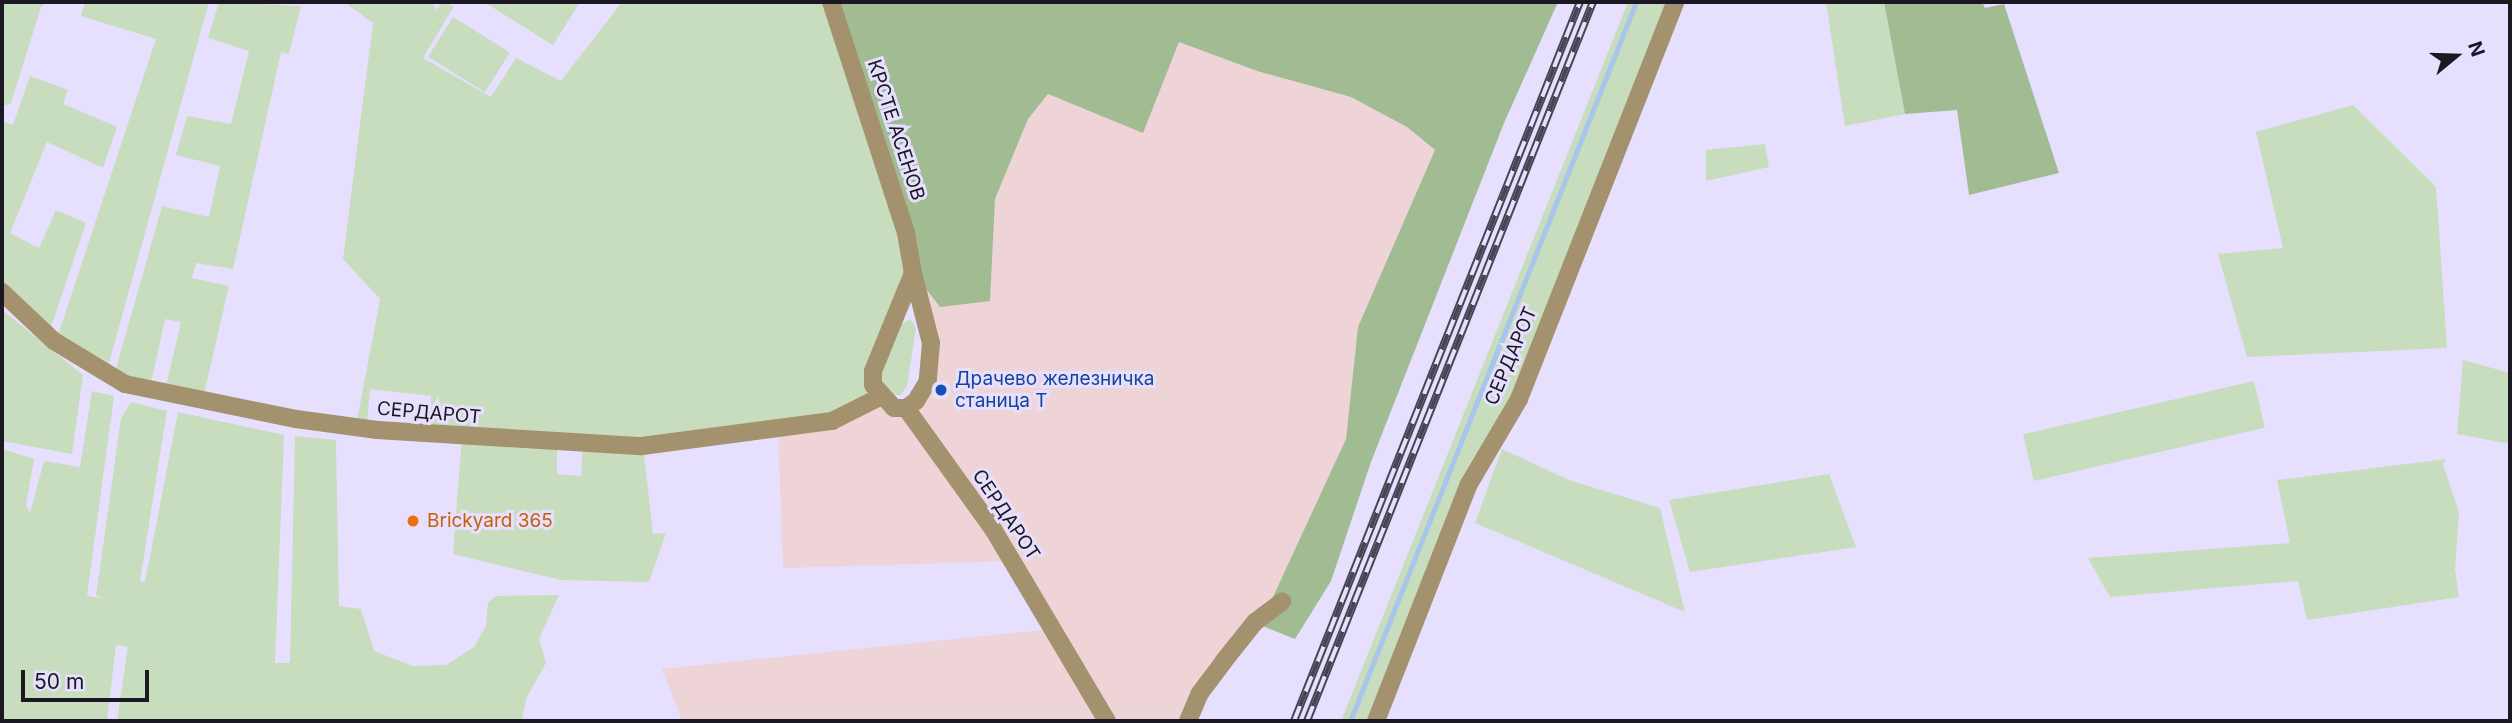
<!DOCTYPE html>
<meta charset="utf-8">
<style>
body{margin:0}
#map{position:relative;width:2512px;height:723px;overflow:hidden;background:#e6e0fe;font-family:Inter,sans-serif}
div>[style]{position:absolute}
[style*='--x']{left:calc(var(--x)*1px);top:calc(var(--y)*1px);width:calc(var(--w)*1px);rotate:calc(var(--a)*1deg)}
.industrial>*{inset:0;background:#eed3d7}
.green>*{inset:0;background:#c8dcbe;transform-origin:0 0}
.forest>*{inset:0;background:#a1bb93}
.stream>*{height:5px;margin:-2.5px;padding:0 2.5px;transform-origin:2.5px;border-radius:2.5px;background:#a8c5eb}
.street>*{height:18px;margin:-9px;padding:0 9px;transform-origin:9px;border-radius:9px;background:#a4916d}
.rail>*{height:8px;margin-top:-4px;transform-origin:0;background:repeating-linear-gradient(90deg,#e6e0fe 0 16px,#484453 0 32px);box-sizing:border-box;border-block:2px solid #484453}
.dots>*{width:19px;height:19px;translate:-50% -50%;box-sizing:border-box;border:4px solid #e6e0fe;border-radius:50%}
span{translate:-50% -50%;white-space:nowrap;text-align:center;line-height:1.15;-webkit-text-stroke:6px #e6e0fe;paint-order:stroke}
.street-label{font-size:19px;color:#1b1823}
.transit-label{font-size:19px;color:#164399}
.left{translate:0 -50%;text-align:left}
.food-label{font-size:19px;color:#c56008}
.frame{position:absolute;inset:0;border:4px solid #1b1823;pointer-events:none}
.north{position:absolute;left:2421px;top:21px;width:70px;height:70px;-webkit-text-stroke:5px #e6e0fe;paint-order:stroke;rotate:71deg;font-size:19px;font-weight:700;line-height:28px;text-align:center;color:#1b1823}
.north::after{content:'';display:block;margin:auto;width:24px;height:32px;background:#1b1823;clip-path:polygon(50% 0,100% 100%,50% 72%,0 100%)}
.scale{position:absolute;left:21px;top:670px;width:128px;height:32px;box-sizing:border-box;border:4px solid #1b1823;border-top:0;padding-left:9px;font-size:21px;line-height:24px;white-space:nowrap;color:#1b1823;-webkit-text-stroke:5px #e6e0fe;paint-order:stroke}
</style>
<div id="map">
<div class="industrial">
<i style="clip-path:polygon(1179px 42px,1257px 71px,1351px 97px,1407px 127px,1435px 151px,1359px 327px,1346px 439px,1260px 625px,1188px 721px,682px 721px,662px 669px,1052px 629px,1013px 561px,783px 568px,778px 429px,880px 397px,894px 408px,928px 381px,913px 273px,990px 301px,995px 199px,1028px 119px,1048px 94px,1143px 132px)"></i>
</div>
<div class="green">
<i style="clip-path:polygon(2px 2px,47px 2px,41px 7px,11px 103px,3px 106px)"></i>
<i style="clip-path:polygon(85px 2px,209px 2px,109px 363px,58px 335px,156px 39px,81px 16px)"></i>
<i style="clip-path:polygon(219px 2px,301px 6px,289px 54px,281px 52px,233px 269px,196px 263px,194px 271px,192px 278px,229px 286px,204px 394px,166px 386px,181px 322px,165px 319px,151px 383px,117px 373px,117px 365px,162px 206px,209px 217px,220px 166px,176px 155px,187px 116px,231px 124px,249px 51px,208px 38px)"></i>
<i style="clip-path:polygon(evenodd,344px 2px,431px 2px,437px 10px,442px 2px,454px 6px,423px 58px,491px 97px,516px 58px,561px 81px,622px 2px,831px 2px,913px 273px,881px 351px,880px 397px,845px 417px,643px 446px,653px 534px,666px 533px,649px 582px,561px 580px,453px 554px,462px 437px,432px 434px,431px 396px,370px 389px,367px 423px,357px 421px,380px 299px,343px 259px,373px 23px,344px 2px,557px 443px,583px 445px,581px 476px,557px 474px,557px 443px)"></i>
<i style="clip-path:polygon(484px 2px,580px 2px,553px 45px)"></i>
<i style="clip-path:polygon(1628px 2px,1675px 2px,1519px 399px,1469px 484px,1376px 721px,1341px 721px)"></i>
<i style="clip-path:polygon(1826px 2px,1884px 2px,1905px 114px,1845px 126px)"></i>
<i style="left:453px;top:17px;width:67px;height:47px;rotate:32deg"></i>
<i style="clip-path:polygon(30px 76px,68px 90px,63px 104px,117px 127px,103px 168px,47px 142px,10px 233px,39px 248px,56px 210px,86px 223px,50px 330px,2px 289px,2px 122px,13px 125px)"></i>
<i style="clip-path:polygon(2353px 105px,2436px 187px,2447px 348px,2247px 357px,2218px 254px,2283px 248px,2256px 132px)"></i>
<i style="clip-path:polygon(1765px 144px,1769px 167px,1706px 181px,1706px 150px)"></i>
<i style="clip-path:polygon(2px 310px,83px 375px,72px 454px,2px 441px)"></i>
<i style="clip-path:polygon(910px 319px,916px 328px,907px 386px,901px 395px,890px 395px,878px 377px,900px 325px)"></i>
<i style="clip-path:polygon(2463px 360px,2510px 373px,2510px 444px,2457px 434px)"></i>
<i style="left:2254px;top:381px;width:48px;height:237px;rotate:77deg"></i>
<i style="clip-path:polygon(92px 391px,114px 396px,87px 596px,107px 599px,96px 596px,121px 418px,131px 402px,167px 411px,140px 581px,145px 582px,178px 412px,284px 435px,275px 663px,290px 663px,295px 436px,336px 440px,339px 606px,361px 609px,374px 651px,413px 666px,446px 665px,474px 647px,486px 626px,488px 602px,497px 596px,559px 595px,539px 639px,546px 663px,526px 699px,522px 721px,117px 721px,128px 647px,116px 645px,107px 721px,2px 721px,2px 449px,34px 459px,26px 505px,30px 513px,44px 461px,80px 467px)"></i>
<i style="clip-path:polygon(1502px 449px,1569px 480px,1660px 508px,1685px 612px,1475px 523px)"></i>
<i style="clip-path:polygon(2446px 459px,2443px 465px,2459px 512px,2455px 569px,2459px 597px,2307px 620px,2298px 581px,2110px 597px,2088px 558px,2290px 543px,2277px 480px)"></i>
<i style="clip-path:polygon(1829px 474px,1856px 547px,1690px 572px,1669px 500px)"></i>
</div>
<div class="forest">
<i style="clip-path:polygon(835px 2px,1558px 2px,1504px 123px,1371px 462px,1331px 581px,1295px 639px,1260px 625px,1346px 439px,1358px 327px,1435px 150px,1407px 127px,1351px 97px,1257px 71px,1179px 42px,1143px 133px,1048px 94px,1028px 119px,995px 199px,990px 301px,940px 307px,920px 281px)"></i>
<i style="clip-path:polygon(1884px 2px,1982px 2px,1985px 8px,2004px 4px,2059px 173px,1969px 195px,1957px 110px,1905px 114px)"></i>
</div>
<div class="stream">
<i style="--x:1350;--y:721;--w:774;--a:-68.31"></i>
</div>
<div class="street">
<i style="--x:831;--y:2;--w:243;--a:72"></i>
<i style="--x:906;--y:233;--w:41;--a:80.1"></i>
<i style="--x:913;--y:273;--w:72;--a:75.6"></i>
<i style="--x:931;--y:343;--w:38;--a:95"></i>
<i style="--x:928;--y:381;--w:23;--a:121"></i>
<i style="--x:916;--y:401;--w:12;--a:145"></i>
<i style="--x:906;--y:408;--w:12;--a:180"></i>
<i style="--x:894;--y:408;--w:31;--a:-132"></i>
<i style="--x:873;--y:385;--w:14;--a:-90"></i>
<i style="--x:873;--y:371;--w:106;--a:-67.8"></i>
<i style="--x:2;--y:292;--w:71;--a:43.3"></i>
<i style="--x:54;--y:341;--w:83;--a:31.2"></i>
<i style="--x:125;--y:384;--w:175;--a:11.6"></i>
<i style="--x:296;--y:419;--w:82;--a:7.7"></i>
<i style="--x:377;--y:430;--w:265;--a:3.5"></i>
<i style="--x:642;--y:446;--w:192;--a:-7.5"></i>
<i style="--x:832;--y:421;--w:54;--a:-26.6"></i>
<i style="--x:906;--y:408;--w:149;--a:54.3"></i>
<i style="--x:993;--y:529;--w:223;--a:59.3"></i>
<i style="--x:1188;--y:721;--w:30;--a:-67"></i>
<i style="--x:1200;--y:693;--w:39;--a:-53"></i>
<i style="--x:1223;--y:662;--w:51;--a:-51.3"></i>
<i style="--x:1255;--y:622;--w:34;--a:-37"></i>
<i style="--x:1376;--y:721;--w:255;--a:-68.6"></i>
<i style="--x:1469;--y:484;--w:99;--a:-59.5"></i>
<i style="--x:1519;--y:399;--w:427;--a:-68.5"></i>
</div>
<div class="rail">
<i style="--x:1294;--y:721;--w:774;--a:-68.31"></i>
<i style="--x:1307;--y:721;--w:774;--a:-68.31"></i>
</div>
<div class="dots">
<i style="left:941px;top:390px;background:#1a4fb4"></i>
<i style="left:413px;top:521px;background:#e8710a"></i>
</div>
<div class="street-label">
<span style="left:896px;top:130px;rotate:72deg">КРСТЕ АСЕНОВ</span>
<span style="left:1511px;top:356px;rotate:-67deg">СЕРДАРОТ</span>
<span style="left:429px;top:413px;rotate:5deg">СЕРДАРОТ</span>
<span style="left:1006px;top:515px;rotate:56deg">СЕРДАРОТ</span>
</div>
<div class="transit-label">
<span class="left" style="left:955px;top:390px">Драчево железничка<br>станица Т</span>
</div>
<div class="food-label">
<span class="left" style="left:427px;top:521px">Brickyard 365</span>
</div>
<div class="frame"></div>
<div class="north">N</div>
<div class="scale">50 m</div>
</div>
